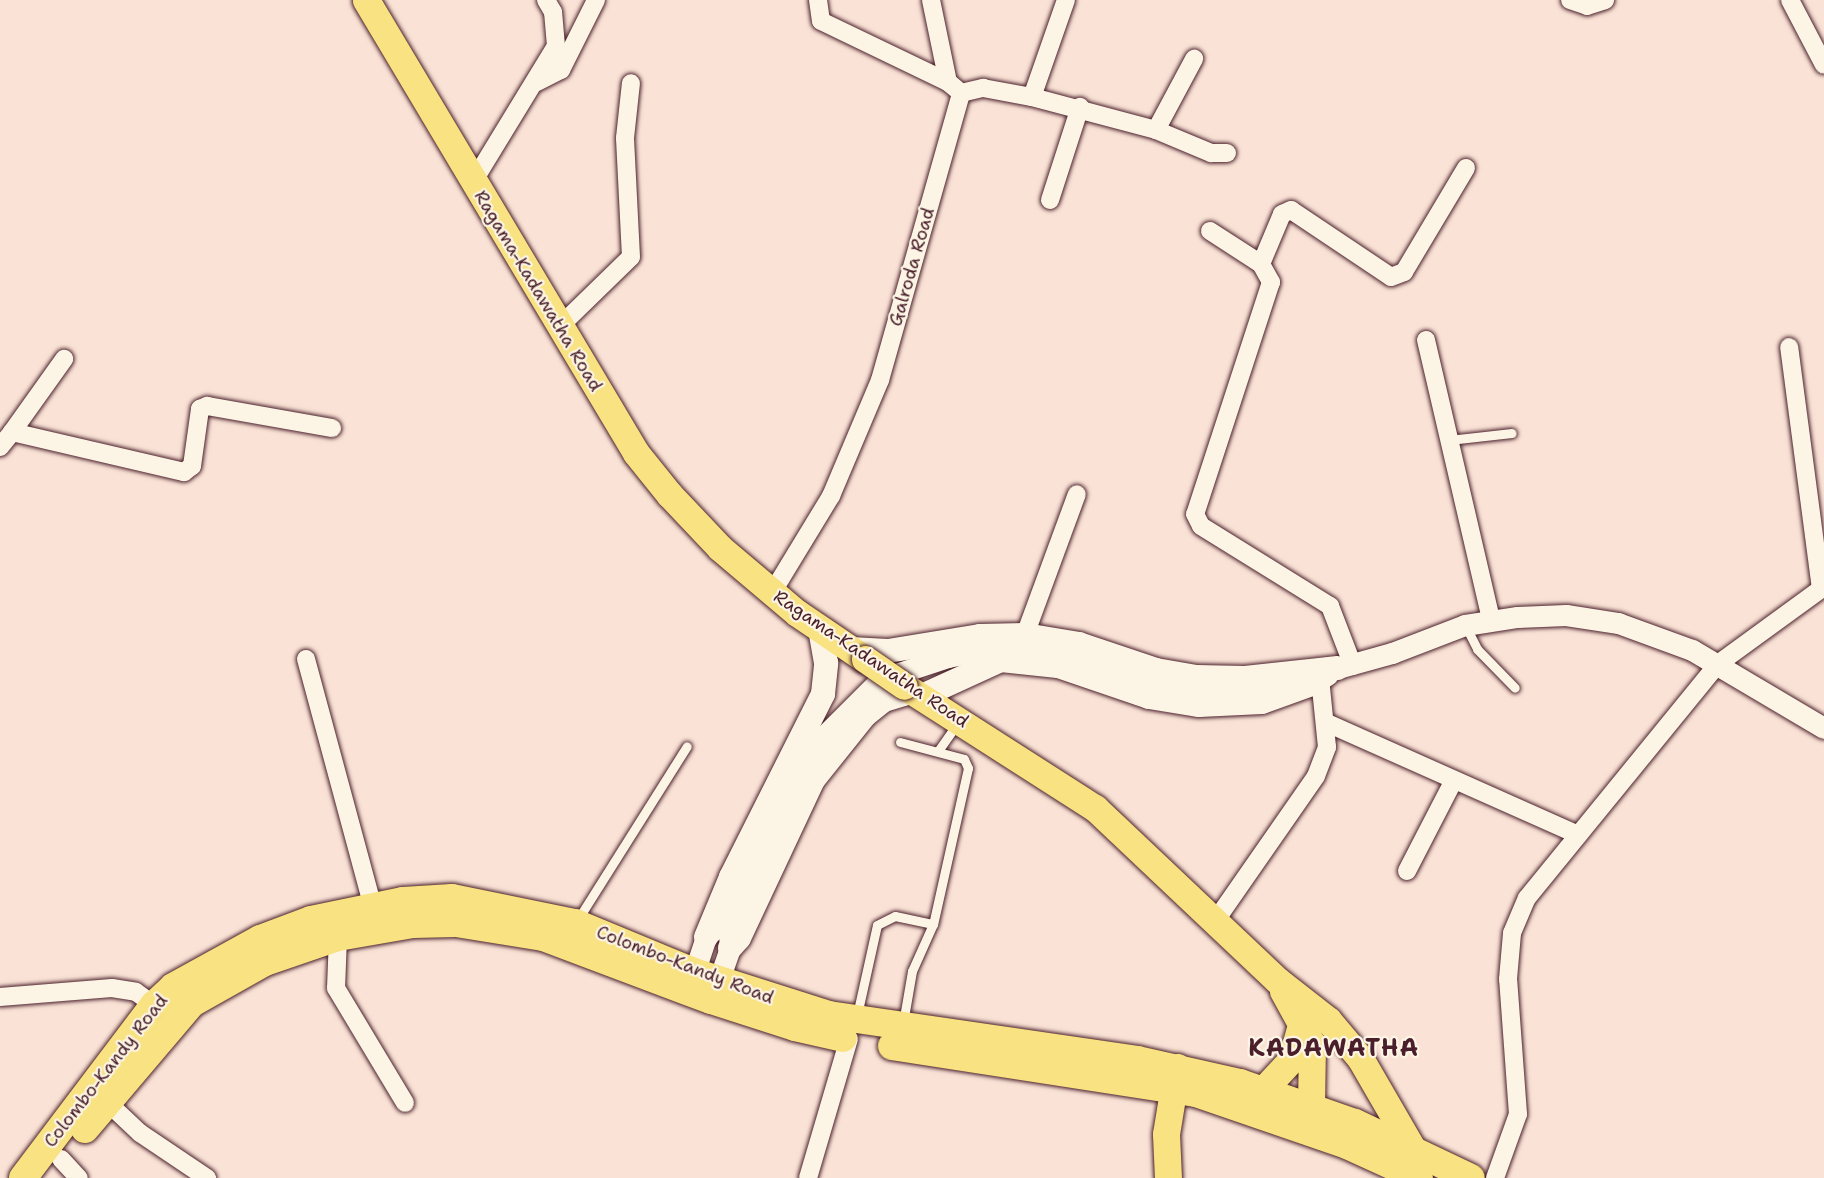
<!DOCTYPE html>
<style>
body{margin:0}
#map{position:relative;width:1824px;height:1178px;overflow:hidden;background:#fae3d6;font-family:"Shantell Sans",sans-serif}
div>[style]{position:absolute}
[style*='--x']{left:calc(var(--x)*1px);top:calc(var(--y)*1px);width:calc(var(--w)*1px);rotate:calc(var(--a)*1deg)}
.roads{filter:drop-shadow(0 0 2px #4a1f2b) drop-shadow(0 0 2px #4a1f2b)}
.service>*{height:9px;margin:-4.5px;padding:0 4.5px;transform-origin:4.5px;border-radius:4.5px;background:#fcf5e5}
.minor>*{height:18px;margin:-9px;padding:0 9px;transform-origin:9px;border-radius:9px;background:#fcf5e5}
.tertiary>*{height:21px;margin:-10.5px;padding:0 10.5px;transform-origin:10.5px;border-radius:10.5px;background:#fcf5e5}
.secondary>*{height:24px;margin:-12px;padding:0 12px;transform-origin:12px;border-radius:12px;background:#fcf5e5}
.primary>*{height:27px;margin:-13.5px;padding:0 13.5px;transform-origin:13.5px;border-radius:13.5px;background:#f8e281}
.trunk>*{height:28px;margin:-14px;padding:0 14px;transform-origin:14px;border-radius:14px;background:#f8e281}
.bridges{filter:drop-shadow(0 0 2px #4a1f2b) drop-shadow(0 0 2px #4a1f2b)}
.primary-bridge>*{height:27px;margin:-13.5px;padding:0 13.5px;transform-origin:13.5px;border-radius:13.5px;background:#f8e281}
span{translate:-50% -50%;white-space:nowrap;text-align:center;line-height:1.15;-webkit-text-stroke:4.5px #fcf5e5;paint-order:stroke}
.street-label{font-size:18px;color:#4a1f2b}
.district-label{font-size:24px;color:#4a1f2b;font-weight:700;letter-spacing:1.5px}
</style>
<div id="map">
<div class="roads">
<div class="service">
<i style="--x:1449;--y:440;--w:63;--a:-6.3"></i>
<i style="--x:1465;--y:625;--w:27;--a:63"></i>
<i style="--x:1477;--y:649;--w:54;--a:45.7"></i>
<i style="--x:900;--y:742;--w:66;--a:14.9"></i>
<i style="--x:964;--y:759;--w:10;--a:66"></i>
<i style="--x:968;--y:768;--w:160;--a:102.6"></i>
<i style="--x:933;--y:924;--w:51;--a:114.1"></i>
<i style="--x:912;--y:971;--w:53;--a:99.8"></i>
<i style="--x:938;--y:751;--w:33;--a:-55"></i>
<i style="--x:578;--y:919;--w:204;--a:-57.8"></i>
<i style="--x:857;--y:1015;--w:92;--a:-77.5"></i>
<i style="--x:877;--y:925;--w:20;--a:-27"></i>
<i style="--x:895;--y:916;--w:39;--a:12"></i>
</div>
<div class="minor">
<i style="--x:818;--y:0;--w:21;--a:82"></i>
<i style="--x:821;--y:21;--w:141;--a:25.7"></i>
<i style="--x:948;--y:82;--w:17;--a:40"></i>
<i style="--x:931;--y:0;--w:84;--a:78.3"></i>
<i style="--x:1570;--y:0;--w:18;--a:19"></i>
<i style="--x:1587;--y:6;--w:19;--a:-18"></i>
<i style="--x:1790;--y:0;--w:73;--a:62.4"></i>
<i style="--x:537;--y:82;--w:27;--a:-27"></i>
<i style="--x:561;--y:70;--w:78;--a:-63.4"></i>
<i style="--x:1032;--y:97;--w:128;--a:14.9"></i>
<i style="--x:1156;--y:130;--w:60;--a:22.7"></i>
<i style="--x:1211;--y:153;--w:16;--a:0"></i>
<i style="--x:1156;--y:130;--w:81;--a:-61.8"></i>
<i style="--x:473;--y:182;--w:159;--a:-58.6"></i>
<i style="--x:556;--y:46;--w:34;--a:-95"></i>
<i style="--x:553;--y:12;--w:14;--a:-120"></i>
<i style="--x:1050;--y:200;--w:98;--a:-72.1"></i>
<i style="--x:1210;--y:231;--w:61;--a:32.9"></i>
<i style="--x:1261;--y:264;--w:21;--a:61"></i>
<i style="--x:1271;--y:282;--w:244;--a:108.1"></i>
<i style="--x:1195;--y:514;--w:13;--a:63"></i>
<i style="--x:1201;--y:526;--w:152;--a:31.8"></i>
<i style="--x:1330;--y:606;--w:64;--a:69"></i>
<i style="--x:1261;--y:264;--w:54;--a:-67.2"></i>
<i style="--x:1282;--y:214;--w:10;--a:-24"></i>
<i style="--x:1291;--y:210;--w:120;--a:33.8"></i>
<i style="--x:1391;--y:277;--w:14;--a:-21"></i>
<i style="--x:1404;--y:272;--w:121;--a:-59.2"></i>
<i style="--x:559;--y:327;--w:100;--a:-44.2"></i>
<i style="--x:631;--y:257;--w:119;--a:-92.9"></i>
<i style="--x:625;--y:138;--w:55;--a:-83.8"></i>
<i style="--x:1426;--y:340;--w:287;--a:76.9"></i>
<i style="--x:12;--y:432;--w:90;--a:-54.5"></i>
<i style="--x:0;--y:447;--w:19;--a:-51"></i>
<i style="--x:12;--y:432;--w:177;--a:13.1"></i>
<i style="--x:184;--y:472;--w:10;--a:-37"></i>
<i style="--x:192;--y:466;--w:58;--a:-82"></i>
<i style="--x:200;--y:409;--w:8;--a:-23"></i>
<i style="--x:207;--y:406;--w:127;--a:10"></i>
<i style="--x:772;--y:593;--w:114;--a:-58.7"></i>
<i style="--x:831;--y:496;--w:126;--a:-67.1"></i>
<i style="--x:880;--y:380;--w:298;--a:-74.2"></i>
<i style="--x:961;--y:93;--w:23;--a:-13"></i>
<i style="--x:983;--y:88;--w:50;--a:10.4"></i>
<i style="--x:1032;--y:97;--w:103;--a:-70.7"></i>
<i style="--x:1025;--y:635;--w:150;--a:-69.8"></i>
<i style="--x:306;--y:659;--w:258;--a:74.9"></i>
<i style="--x:1327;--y:723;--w:275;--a:24"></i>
<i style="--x:1407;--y:871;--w:102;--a:-62.7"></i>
<i style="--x:1216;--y:920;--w:175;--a:-55.2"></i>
<i style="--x:1316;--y:776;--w:31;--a:-69"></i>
<i style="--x:1327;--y:747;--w:69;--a:-95.8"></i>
<i style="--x:338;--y:937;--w:51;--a:92.2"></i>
<i style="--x:336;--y:988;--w:134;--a:59"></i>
<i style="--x:0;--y:997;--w:112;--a:-4.6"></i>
<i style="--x:112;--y:988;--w:24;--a:9"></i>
<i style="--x:136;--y:992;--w:22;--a:36"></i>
<i style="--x:106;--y:1101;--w:47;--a:43.3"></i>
<i style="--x:140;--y:1133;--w:81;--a:33.9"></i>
<i style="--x:61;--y:1159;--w:26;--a:47"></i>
<i style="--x:808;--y:1178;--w:145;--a:-73.6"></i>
<i style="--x:1495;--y:1178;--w:68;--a:-70.2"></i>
<i style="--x:1518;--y:1114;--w:135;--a:-94.2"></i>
<i style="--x:1508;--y:979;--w:46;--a:-85"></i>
<i style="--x:1512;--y:933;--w:38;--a:-67"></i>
<i style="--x:1527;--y:898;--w:302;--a:-50.8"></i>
<i style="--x:1718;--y:664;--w:127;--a:-36.1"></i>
<i style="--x:1821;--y:589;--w:244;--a:-97.5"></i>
</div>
<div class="tertiary">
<i style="--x:1320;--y:673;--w:75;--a:-15.5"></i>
<i style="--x:1392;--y:653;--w:78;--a:-21"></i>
<i style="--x:1465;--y:625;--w:53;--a:-8.7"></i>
<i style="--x:1517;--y:617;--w:49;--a:-2.3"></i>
<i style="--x:1566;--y:615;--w:53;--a:8.7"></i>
<i style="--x:1618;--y:623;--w:79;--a:20"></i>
<i style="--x:1692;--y:650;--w:153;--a:30.6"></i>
<i style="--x:690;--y:985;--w:51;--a:-71.6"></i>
<i style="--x:706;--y:937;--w:25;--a:-45"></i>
<i style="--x:724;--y:919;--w:192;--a:-62.8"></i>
<i style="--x:812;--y:748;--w:98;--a:-45"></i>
<i style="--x:881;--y:679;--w:71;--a:-18.2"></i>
<i style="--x:948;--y:657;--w:54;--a:-11.7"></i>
<i style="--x:1001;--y:646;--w:66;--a:8.7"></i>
<i style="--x:1066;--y:656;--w:113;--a:16.5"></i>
<i style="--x:1174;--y:688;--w:52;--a:3.3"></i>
<i style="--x:1226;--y:691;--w:35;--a:-8"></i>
<i style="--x:714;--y:994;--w:49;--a:-70.8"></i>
<i style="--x:730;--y:948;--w:16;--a:-94"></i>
</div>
<div class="secondary">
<i style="--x:850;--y:649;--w:38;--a:3"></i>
<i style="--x:888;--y:651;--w:93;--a:-9.3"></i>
<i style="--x:980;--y:636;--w:45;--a:-1.3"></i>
<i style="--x:1025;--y:635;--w:55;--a:9.5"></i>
<i style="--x:1079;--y:644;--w:81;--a:18.7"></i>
<i style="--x:1156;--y:670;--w:41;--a:9.9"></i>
<i style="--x:1196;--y:677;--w:49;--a:1.2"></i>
<i style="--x:1245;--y:678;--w:93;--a:-6.2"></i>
<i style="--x:922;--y:696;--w:87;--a:-24.5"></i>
<i style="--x:1001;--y:660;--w:57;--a:6"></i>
<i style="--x:1058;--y:666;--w:96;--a:18.8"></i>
<i style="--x:1149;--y:697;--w:51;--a:9.1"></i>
<i style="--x:1199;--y:705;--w:63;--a:-2.7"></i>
<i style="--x:1262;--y:702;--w:53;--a:-19.8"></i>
<i style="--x:1312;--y:684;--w:18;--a:-34"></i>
<i style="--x:706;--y:937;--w:65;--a:-67.4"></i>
<i style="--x:731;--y:877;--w:205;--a:-63.3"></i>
<i style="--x:823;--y:694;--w:31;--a:-84"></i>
<i style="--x:826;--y:663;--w:34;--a:-100"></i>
<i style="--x:730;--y:948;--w:13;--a:-48"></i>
<i style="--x:739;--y:938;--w:174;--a:-64.9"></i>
<i style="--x:813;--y:780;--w:82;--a:-51.4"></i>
<i style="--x:864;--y:716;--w:26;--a:-39"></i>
<i style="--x:884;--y:700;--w:30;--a:-17"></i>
</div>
<div class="primary">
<i style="--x:366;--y:0;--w:527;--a:59.2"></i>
<i style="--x:636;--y:453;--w:53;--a:51.2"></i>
<i style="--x:669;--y:494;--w:74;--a:46.6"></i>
<i style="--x:720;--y:548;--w:101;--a:40.2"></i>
<i style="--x:797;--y:613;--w:82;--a:34.1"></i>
<i style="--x:904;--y:686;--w:227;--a:32.6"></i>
<i style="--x:1095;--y:808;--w:250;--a:43.4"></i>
<i style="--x:1277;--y:980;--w:65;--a:38.1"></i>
<i style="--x:1328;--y:1020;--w:50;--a:49.9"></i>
<i style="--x:1360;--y:1058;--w:108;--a:59.9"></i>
<i style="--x:1283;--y:991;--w:60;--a:61.3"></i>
<i style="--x:1312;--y:1044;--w:63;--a:90.9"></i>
<i style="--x:1311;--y:1107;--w:21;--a:107"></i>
<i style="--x:1263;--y:1090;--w:41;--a:-47"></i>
<i style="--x:1291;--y:1060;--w:40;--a:-74"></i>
<i style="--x:1168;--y:1178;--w:44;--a:-92.6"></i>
<i style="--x:1166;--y:1134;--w:68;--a:-80.7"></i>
</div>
<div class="trunk">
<i style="--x:892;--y:1046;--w:308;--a:8.8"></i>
<i style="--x:1196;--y:1093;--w:160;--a:19"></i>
<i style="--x:1347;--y:1145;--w:79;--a:24.6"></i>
<i style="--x:85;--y:1129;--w:165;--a:-49.7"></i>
<i style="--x:192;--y:1003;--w:84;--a:-29.3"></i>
<i style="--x:265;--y:962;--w:77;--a:-18.9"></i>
<i style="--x:338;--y:937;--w:76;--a:-9.8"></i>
<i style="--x:413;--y:924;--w:43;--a:-1.3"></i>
<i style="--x:456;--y:923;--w:88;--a:9.1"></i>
<i style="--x:543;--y:937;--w:179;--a:20.6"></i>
<i style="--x:711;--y:1000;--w:88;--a:17.8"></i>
<i style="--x:795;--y:1027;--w:49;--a:12.9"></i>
<i style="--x:23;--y:1178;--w:217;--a:-52.9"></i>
<i style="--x:154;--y:1005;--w:26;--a:-43"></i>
<i style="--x:173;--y:987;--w:99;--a:-28.9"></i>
<i style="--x:260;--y:939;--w:54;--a:-20.4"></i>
<i style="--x:311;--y:920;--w:94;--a:-11.7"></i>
<i style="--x:403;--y:901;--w:49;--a:-3.5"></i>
<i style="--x:452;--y:898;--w:126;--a:11.5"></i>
<i style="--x:575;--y:923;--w:129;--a:22.4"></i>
<i style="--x:694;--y:972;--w:142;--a:17.7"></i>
<i style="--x:829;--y:1015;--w:311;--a:8.3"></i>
<i style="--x:1137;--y:1060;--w:106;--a:12.6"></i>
<i style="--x:1240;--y:1083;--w:122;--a:19.2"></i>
<i style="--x:1355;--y:1123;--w:128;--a:25.4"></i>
</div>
</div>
<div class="bridges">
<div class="primary-bridge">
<i style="--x:865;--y:659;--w:47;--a:34.7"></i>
</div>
</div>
<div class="street-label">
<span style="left:912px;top:267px;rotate:-74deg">Galroda Road</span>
<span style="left:538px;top:291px;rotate:59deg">Ragama-Kadawatha Road</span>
<span style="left:871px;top:659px;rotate:34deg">Ragama-Kadawatha Road</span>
<span style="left:685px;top:965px;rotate:21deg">Colombo-Kandy Road</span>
<span style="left:106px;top:1071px;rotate:-52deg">Colombo-Kandy Road</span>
</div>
<div class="district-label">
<span style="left:1334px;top:1049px">KADAWATHA</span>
</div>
</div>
